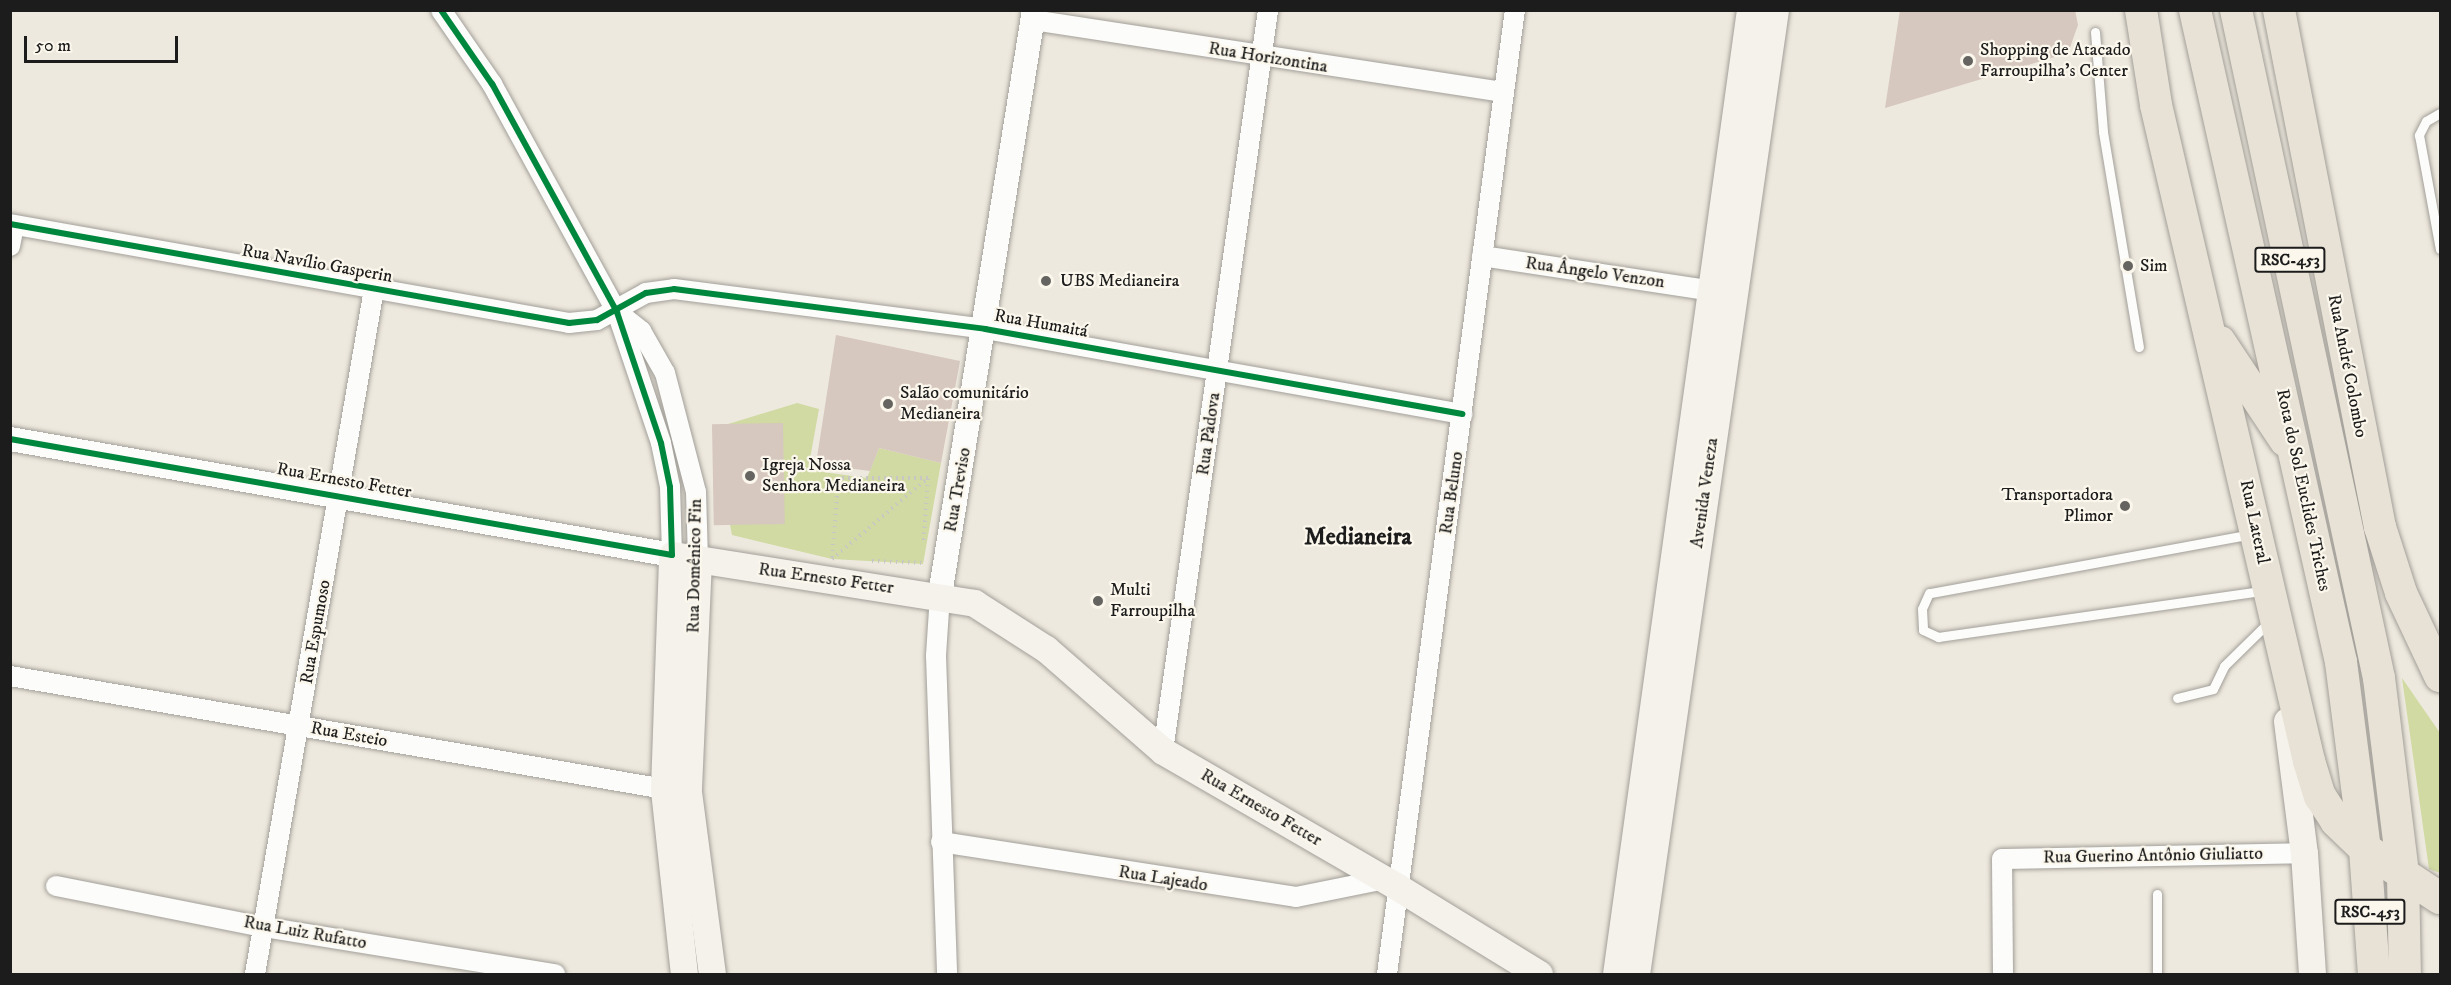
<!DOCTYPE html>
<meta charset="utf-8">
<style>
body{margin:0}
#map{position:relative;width:2451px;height:985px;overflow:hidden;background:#eee9de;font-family:"IM FELL DW Pica",serif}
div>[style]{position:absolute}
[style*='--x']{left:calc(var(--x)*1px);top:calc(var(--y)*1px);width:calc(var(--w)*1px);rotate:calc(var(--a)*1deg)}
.green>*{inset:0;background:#d0daa2}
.building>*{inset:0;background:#d6c7bf;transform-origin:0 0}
.path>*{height:4px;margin-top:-2px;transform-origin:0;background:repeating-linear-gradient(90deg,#c8c7c4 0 1.5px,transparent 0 6px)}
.roads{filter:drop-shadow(0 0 2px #a29f99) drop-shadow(0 0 2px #a29f99)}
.service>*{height:9px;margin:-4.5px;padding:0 4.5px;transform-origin:4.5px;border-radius:4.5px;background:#fcfcfa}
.minor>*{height:20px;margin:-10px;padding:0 10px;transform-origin:10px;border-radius:10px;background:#fcfcfa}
.tertiary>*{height:24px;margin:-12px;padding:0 12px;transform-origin:12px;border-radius:12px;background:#fcfcfa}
.secondary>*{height:27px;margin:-13.5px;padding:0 13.5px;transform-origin:13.5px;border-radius:13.5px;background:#f5f2ec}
.trunk>*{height:32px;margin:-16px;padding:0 16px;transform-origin:16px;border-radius:16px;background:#e8e2d6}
.cycleway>*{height:6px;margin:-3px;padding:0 3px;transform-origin:3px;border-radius:3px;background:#00873e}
.dots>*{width:16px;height:16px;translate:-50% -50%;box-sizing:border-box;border:3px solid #fbf7ec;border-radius:50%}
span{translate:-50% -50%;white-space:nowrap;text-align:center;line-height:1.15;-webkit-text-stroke:4.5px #fbf7ec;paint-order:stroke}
.shield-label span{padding:2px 4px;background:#fbf7ec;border:2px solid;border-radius:4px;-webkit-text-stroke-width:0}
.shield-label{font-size:16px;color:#1c1c1c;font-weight:700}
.poi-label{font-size:18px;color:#1c1c1c}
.left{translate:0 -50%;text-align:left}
.right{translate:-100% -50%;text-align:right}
.street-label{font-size:18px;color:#1c1c1c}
.district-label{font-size:24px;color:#1c1c1c;font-weight:700}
.frame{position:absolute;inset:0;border:12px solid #1c1c1c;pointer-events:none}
.scale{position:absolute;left:24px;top:36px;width:154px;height:27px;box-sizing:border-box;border:3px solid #1c1c1c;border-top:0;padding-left:8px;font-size:18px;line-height:21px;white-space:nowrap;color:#1c1c1c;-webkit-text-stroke:4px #fbf7ec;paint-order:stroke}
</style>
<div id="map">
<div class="green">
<i style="clip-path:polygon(797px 403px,819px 409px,808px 470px,867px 478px,879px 448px,941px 463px,923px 564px,832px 559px,732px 535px,712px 429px)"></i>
<i style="clip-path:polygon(2402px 678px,2440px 733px,2440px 873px,2429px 869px)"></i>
</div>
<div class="building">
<i style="clip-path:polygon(1900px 10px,2075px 10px,2078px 25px,2068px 53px,1885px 108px)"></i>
<i style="clip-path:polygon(836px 335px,960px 361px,941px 463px,879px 448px,870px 471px,816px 464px)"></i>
<i style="left:783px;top:423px;width:101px;height:71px;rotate:89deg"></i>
</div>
<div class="path">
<i style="--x:924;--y:540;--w:62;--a:-86.3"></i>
<i style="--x:928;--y:478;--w:90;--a:180"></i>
<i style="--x:838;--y:478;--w:81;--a:94.2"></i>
<i style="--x:832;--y:559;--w:126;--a:-40.2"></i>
<i style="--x:872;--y:561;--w:51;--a:2.2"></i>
</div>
<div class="roads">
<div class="service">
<i style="--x:2095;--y:32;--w:100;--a:85.4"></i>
<i style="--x:2103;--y:132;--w:218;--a:80.5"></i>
<i style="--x:2440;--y:113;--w:16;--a:150"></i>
<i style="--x:2426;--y:121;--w:16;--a:117"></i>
<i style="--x:2419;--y:135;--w:116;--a:79.6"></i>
<i style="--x:2252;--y:534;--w:328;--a:169.6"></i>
<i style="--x:1929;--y:593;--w:17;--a:114"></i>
<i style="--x:1922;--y:609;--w:21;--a:87"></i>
<i style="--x:1923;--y:630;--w:17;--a:25"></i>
<i style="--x:1938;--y:637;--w:328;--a:-8.1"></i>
<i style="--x:2177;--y:698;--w:37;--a:-14"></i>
<i style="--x:2213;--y:689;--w:25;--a:-64"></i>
<i style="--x:2224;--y:666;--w:66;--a:-44.4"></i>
<i style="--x:2157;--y:894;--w:80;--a:90"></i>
</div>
<div class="minor">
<i style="--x:441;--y:10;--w:90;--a:55.4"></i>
<i style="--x:492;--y:84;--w:260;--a:61.3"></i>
<i style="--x:617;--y:312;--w:138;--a:71.4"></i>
<i style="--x:661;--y:443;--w:45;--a:78.4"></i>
<i style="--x:670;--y:487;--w:68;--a:88.3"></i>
<i style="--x:1032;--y:20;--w:477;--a:8.7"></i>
<i style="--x:10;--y:224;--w:568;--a:10.04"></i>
<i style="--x:569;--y:323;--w:28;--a:-6"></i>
<i style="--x:597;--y:320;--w:56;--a:-28.9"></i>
<i style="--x:646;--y:293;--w:28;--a:-8"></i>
<i style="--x:674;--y:289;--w:314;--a:7.3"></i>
<i style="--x:985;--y:329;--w:485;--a:10.1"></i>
<i style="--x:10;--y:246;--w:21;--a:-79"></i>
<i style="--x:1482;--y:256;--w:229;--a:8.6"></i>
<i style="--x:617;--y:312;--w:31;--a:38"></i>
<i style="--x:641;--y:331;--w:48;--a:60.3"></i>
<i style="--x:665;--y:373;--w:123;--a:75.4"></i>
<i style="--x:696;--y:492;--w:67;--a:88.3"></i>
<i style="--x:940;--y:595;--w:61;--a:93.8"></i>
<i style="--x:936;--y:656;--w:318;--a:88"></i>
<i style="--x:10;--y:676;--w:676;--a:9.8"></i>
<i style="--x:1163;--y:751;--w:748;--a:-81.93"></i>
<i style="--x:941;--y:842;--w:359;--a:8.8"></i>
<i style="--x:1296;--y:897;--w:91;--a:-11.4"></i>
<i style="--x:56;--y:886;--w:212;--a:11.2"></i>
<i style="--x:264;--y:927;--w:295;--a:9.2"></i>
<i style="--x:255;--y:974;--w:695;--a:-80.14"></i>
<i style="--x:1387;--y:974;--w:972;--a:-82.44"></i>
<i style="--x:2003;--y:974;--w:115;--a:-90.5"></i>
<i style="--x:2002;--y:859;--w:302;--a:-1.1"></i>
</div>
<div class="tertiary">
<i style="--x:10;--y:439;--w:672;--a:9.94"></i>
<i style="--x:940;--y:595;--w:593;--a:-80.87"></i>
</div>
<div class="secondary">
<i style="--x:698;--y:559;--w:233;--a:92.5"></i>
<i style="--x:688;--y:792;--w:184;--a:82.5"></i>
<i style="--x:2287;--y:721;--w:133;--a:82.7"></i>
<i style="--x:2304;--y:853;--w:121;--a:86.2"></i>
<i style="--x:684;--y:974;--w:186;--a:-96.2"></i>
<i style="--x:664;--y:789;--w:234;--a:-88"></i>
<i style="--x:672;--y:555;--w:306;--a:9"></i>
<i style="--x:974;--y:603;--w:85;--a:32.6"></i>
<i style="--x:1046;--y:649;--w:155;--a:41.1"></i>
<i style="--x:1163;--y:751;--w:269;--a:30.1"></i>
<i style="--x:1396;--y:886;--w:168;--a:31.6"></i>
<i style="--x:1616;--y:974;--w:973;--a:-82.09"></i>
<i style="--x:1636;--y:974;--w:974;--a:-81.8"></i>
</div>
<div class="trunk">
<i style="--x:2141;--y:10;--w:96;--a:81"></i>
<i style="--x:2156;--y:105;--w:674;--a:76.87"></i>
<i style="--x:2309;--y:761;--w:37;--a:73"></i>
<i style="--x:2320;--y:796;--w:30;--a:57"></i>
<i style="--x:2336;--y:821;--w:40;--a:44"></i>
<i style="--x:2365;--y:849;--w:90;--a:33.2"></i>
<i style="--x:2195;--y:10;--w:668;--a:77.38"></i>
<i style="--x:2341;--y:662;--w:189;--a:82.7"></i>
<i style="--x:2365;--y:849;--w:125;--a:85.9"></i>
<i style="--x:2236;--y:10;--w:683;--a:77.92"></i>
<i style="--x:2379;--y:678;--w:197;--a:83"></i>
<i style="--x:2403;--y:874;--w:100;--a:88.9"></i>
<i style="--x:2279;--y:10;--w:527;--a:78.95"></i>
<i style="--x:2380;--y:527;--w:69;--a:72.3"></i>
<i style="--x:2401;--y:593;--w:92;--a:64.8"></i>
<i style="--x:2220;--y:342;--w:118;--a:56.4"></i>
</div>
</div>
<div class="cycleway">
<i style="--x:10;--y:224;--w:568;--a:10.04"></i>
<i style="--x:569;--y:323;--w:28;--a:-6"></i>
<i style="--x:597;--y:320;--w:56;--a:-28.9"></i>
<i style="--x:646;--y:293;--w:28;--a:-8"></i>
<i style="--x:674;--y:289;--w:314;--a:7.3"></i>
<i style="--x:985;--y:329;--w:485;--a:10.1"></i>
<i style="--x:10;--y:439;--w:672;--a:9.94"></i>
<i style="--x:672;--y:555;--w:68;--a:-91.7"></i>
<i style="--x:670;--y:487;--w:45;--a:-101.6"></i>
<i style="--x:661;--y:443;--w:138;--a:-108.6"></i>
<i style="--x:617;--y:312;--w:260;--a:-118.7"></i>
<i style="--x:492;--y:84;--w:90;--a:-124.6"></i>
</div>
<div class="dots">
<i style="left:1968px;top:61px;background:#666460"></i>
<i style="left:2128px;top:266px;background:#666460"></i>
<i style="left:1046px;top:281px;background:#666460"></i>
<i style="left:888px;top:404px;background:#666460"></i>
<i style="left:750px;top:476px;background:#666460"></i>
<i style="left:2125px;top:506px;background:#666460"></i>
<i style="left:1098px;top:601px;background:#666460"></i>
</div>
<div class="shield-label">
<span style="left:2290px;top:260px">RSC-453</span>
<span style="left:2370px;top:912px">RSC-453</span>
</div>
<div class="poi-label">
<span class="left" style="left:1980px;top:61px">Shopping de Atacado<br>Farroupilha's Center</span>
<span class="left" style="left:2140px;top:266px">Sim</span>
<span class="left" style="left:1060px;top:281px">UBS Medianeira</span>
<span class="left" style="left:900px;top:404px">Salão comunitário<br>Medianeira</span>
<span class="left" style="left:762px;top:476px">Igreja Nossa<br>Senhora Medianeira</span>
<span class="right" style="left:2113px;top:506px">Transportadora<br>Plimor</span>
<span class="left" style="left:1110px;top:601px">Multi<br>Farroupilha</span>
</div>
<div class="street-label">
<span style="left:1268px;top:58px;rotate:9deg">Rua Horizontina</span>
<span style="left:317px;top:264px;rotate:10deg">Rua Navílio Gasperin</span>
<span style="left:1595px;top:273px;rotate:8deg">Rua Ângelo Venzon</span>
<span style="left:1041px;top:324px;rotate:10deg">Rua Humaitá</span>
<span style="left:2347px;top:366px;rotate:79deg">Rua André Colombo</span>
<span style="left:1209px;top:434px;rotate:-82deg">Rua Pàdova</span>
<span style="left:344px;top:481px;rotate:10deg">Rua Ernesto Fetter</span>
<span style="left:958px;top:490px;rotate:-80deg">Rua Treviso</span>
<span style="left:2303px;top:490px;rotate:78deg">Rota do Sol Euclides Triches</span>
<span style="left:1452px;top:493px;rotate:-82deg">Rua Beluno</span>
<span style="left:1705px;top:493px;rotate:-82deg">Avenida Veneza</span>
<span style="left:2254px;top:522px;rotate:78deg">Rua Lateral</span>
<span style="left:695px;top:566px;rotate:-89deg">Rua Domênico Fin</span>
<span style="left:826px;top:579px;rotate:8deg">Rua Ernesto Fetter</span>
<span style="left:316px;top:632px;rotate:-80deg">Rua Espumoso</span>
<span style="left:349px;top:735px;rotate:10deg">Rua Esteio</span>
<span style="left:1261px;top:808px;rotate:30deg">Rua Ernesto Fetter</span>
<span style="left:2153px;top:856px;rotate:-1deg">Rua Guerino Antônio Giuliatto</span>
<span style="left:1163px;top:879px;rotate:9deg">Rua Lajeado</span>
<span style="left:305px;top:933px;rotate:10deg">Rua Luiz Rufatto</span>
</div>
<div class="district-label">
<span style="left:1358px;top:538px">Medianeira</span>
</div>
<div class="frame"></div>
<div class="scale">50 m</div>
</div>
